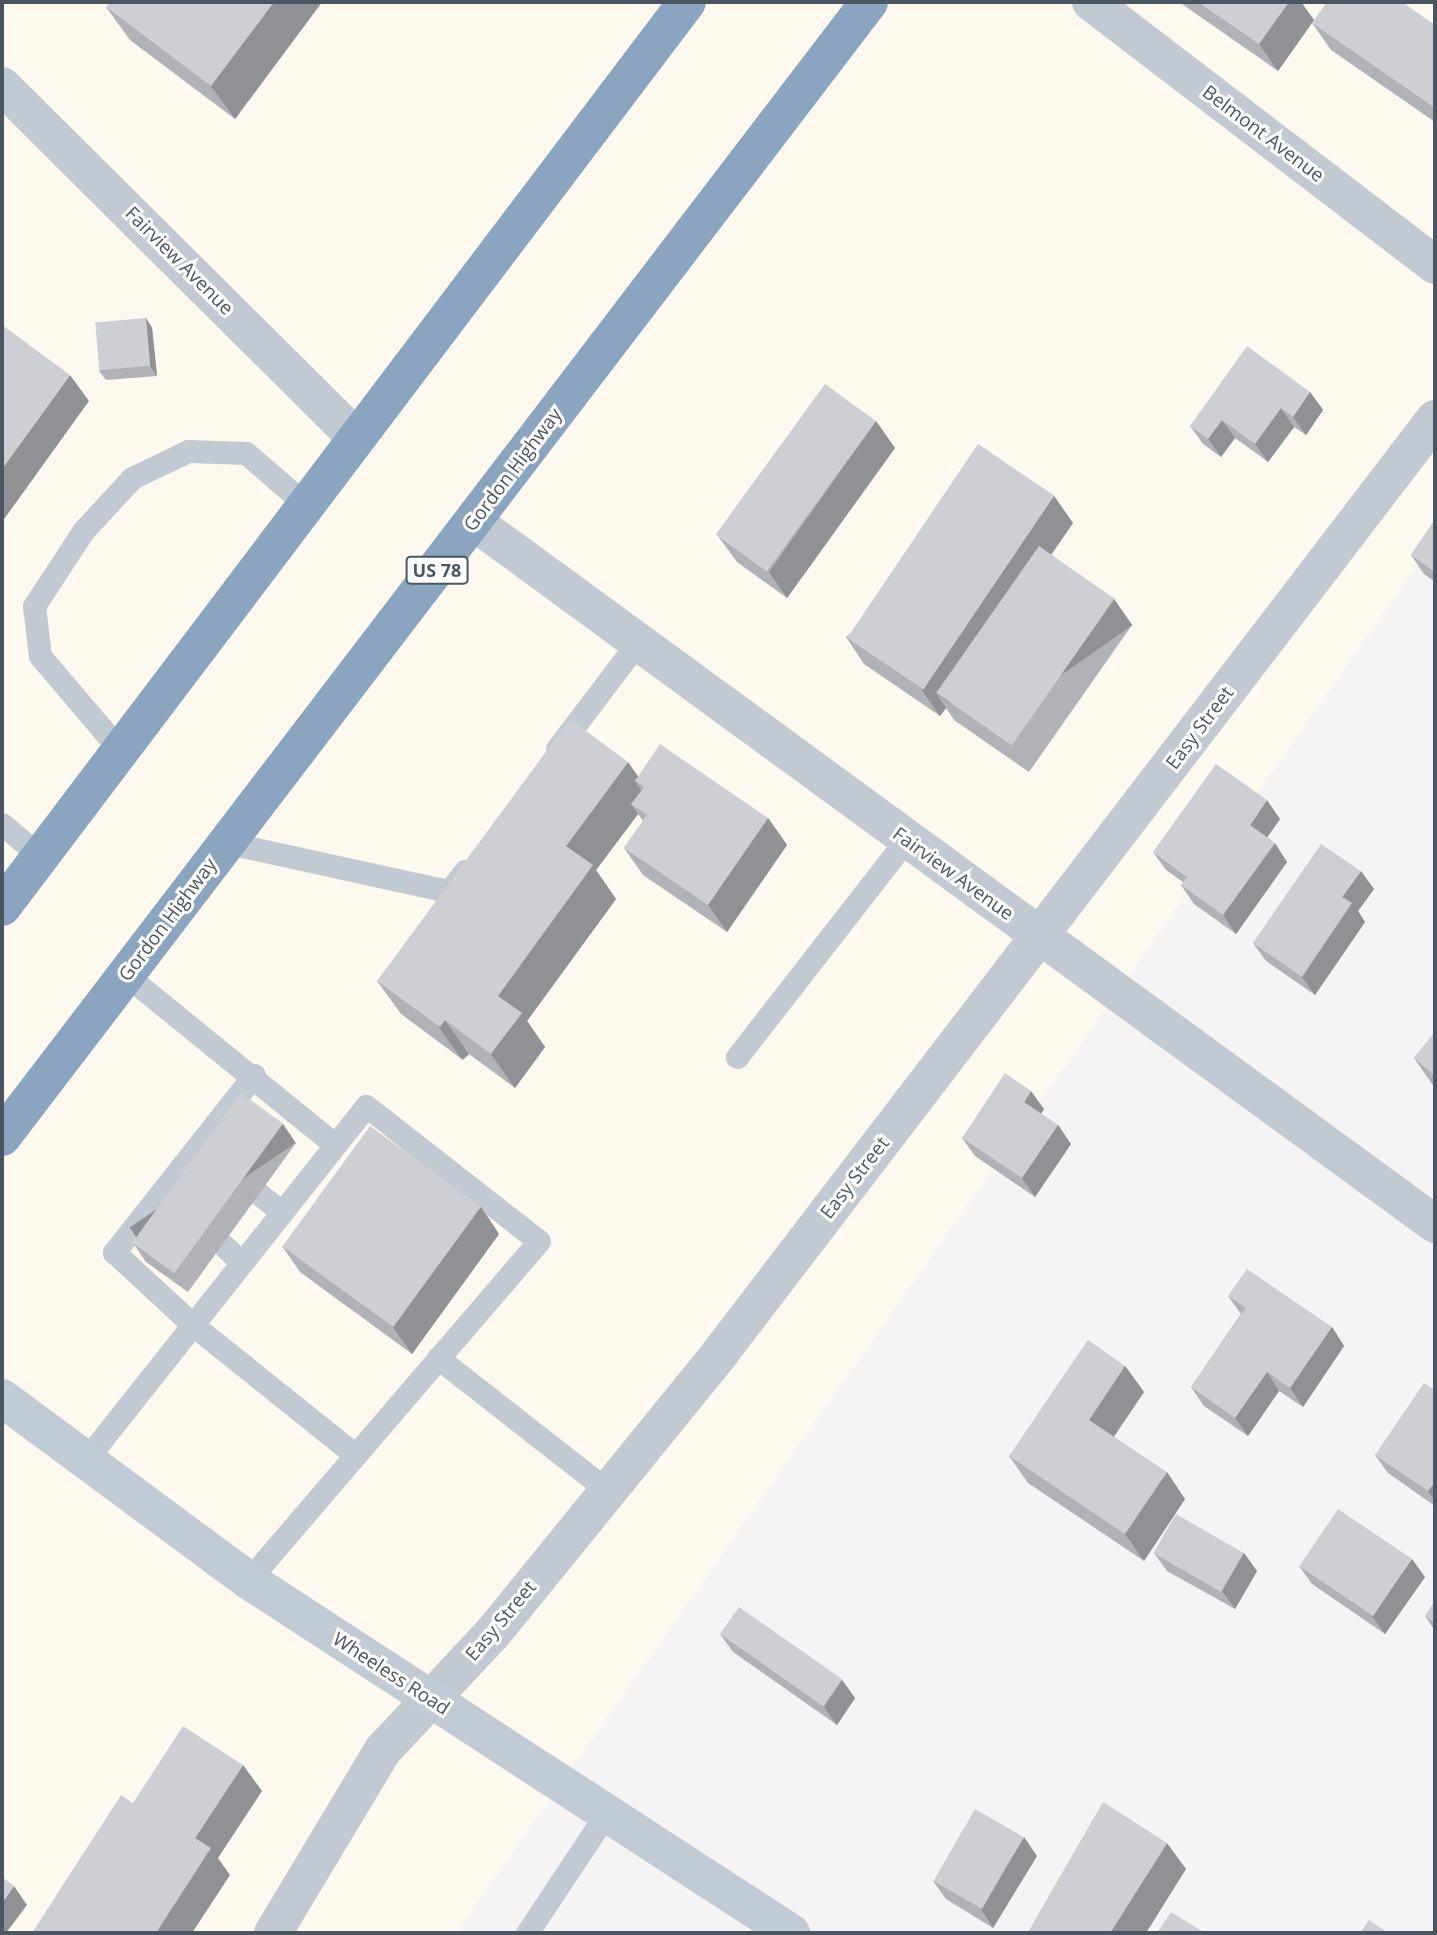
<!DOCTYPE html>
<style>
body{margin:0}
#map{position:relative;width:1437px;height:1935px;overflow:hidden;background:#f5f3f3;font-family:"Open Sans",sans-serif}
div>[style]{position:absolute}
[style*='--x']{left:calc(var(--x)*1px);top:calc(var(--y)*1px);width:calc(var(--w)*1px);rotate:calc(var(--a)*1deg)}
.commercial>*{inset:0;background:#fdf9ef}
.lane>*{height:23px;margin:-11.5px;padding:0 11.5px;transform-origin:11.5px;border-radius:11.5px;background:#c1cad2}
.street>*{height:38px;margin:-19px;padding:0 19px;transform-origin:19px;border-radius:19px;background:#c1cad2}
.secondary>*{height:38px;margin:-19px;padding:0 19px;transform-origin:19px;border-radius:19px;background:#c1cbd6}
.highway>*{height:38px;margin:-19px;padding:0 19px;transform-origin:19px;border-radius:19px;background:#8ba5c1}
.wall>*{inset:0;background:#b0b2b7}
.shaded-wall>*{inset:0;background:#909195;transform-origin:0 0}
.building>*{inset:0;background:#cdcfd5;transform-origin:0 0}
span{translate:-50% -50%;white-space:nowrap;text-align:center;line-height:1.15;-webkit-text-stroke:6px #fff;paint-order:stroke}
.shield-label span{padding:2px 5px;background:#fff;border:2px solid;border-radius:5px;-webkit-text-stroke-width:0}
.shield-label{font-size:18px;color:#4a5661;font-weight:700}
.street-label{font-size:19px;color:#4a5661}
.frame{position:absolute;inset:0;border:4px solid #4a5661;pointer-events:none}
</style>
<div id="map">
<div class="commercial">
<i style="clip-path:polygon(2px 2px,1435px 2px,1435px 540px,456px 1933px,2px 1933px)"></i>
</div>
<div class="lane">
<i style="--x:557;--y:749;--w:134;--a:-52.9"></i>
<i style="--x:120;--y:750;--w:123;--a:-130.4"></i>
<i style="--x:40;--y:656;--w:50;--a:-96.8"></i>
<i style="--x:34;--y:606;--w:90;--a:-56.8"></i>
<i style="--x:83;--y:531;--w:72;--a:-47.2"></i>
<i style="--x:132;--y:478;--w:62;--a:-25.7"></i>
<i style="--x:188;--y:451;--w:58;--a:2"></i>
<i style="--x:246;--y:453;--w:78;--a:40.8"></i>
<i style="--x:2;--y:824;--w:50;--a:40.1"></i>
<i style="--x:228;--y:843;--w:226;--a:12.3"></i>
<i style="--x:449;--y:891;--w:26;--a:-51"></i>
<i style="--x:126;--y:975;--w:268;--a:39.1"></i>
<i style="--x:737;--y:1057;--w:275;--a:-52.1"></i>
<i style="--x:254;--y:1075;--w:226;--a:128.3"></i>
<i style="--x:114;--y:1252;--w:108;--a:42.7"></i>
<i style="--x:193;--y:1325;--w:208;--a:38.7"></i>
<i style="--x:259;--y:1194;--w:28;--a:38"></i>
<i style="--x:223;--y:1245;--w:25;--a:43"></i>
<i style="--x:438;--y:1358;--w:216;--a:38"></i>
<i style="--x:84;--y:1462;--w:454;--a:-51.6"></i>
<i style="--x:366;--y:1106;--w:219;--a:38"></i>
<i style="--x:539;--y:1241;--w:447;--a:130.6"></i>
<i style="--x:527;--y:1933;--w:143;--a:-56.4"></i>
</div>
<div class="street">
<i style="--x:1091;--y:2;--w:433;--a:37.4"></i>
<i style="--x:2;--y:86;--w:498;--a:44.8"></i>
<i style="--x:474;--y:522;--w:1190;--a:36.15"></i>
<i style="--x:273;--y:1933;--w:214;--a:-59"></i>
<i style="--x:383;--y:1750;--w:159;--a:-46.8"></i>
<i style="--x:492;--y:1634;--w:362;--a:-50.9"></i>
<i style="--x:720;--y:1353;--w:1176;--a:-52.57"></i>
</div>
<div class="secondary">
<i style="--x:2;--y:1398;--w:306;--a:36.5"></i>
<i style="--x:248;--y:1580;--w:648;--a:33.03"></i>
</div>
<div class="highway">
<i style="--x:2;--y:907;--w:1135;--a:-52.88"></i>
<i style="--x:2;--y:1137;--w:1428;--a:-52.62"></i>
</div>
<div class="wall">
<i style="clip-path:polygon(322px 2px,235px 119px,130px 40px,106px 7px)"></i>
<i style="clip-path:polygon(1179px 2px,1301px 2px,1314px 20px,1278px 71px)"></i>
<i style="clip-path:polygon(1312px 23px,1435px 25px,1435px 122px,1331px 50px)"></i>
<i style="clip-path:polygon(146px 318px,152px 328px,157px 376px,106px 380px,99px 371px)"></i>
<i style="clip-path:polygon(1310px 392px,1323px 410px,1306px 435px,1294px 427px,1268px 462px,1235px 438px,1221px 457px,1203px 444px,1190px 426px)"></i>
<i style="clip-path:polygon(876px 421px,895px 448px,787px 598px,737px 562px,718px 536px)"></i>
<i style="clip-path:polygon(1054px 496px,1073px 523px,1051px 555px,1114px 599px,1132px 625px,1029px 772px,954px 720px,946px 708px,940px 716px,864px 664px,846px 637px)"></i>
<i style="clip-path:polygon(1435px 520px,1435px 582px,1424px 574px,1411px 555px)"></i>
<i style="clip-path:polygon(638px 776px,768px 818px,787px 845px,727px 932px,643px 875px,624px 848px,643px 821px,638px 814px,596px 870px,616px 899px,527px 1021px,545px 1047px,515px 1088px,469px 1054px,463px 1060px,401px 1014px,377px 981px)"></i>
<i style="clip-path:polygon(1280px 819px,1267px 838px,1287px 862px,1236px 934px,1194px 904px,1181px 885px,1183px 882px,1166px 870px,1153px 852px)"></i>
<i style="clip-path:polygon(1374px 889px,1358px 911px,1365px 922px,1315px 995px,1266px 961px,1253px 943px)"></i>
<i style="clip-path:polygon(1435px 1032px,1435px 1087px,1432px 1084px,1414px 1058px)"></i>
<i style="clip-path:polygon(1044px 1109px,1041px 1114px,1058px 1125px,1071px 1144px,1035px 1197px,975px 1156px,962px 1138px)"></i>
<i style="clip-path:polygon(296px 1143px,188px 1292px,146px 1262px,133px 1243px)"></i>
<i style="clip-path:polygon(481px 1207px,499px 1234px,412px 1354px,300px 1272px,282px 1246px)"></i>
<i style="clip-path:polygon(1228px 1296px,1332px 1327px,1344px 1346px,1303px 1407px,1279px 1391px,1248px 1436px,1204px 1406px,1191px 1387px,1241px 1314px)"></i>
<i style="clip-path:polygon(1125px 1366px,1144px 1392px,1114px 1437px,1185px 1499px,1144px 1561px,1028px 1483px,1009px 1456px)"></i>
<i style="clip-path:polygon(1435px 1390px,1435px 1506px,1388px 1473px,1375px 1455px)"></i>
<i style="clip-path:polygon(1154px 1553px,1244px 1553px,1257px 1571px,1235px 1609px,1167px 1571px)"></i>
<i style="clip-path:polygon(1299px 1566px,1425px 1577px,1385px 1634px,1312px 1584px)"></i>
<i style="clip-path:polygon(1435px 1601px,1435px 1631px,1425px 1616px)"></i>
<i style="clip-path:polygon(720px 1634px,842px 1680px,855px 1698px,837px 1725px,733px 1652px)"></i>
<i style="clip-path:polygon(1037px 1856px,993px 1928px,946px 1899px,933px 1881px)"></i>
</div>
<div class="shaded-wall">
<i style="clip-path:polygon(274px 2px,322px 2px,235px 119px,211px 86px)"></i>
<i style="clip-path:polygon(1289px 2px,1301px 2px,1314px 20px,1278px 71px,1259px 44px)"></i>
<i style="clip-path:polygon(146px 318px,152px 328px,157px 376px,150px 366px)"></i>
<i style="clip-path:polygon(70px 375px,89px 401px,2px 522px,2px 469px)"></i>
<i style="clip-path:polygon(1310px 392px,1323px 410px,1306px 435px,1293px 417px)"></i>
<i style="clip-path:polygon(1281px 408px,1294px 427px,1268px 462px,1255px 444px)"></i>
<i style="clip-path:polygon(1222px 420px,1235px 438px,1221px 457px,1208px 439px)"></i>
<i style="clip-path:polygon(876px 421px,895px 448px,787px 598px,769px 572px)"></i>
<i style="clip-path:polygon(1054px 496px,1073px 523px,949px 703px,936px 693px,946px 708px,940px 716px,922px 690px)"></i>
<i style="left:1114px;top:599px;width:32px;height:179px;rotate:55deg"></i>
<i style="clip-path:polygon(628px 762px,652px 796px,644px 787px,635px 781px,648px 800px,631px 804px,638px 814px,596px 870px,616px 899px,527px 1021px,545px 1047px,515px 1088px,491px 1054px,498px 996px,566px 846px)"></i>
<i style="clip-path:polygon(1267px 800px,1280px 819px,1262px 844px,1250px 825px)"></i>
<i style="clip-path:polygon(768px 818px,787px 845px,727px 932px,708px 905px)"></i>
<i style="clip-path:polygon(1275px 843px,1287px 862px,1236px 934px,1223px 915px)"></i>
<i style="clip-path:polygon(1361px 871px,1374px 889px,1358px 911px,1365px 922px,1315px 995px,1302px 977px,1342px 897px)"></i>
<i style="left:445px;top:1020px;width:42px;height:9px;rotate:55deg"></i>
<i style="clip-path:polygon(1031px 1091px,1044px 1109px,1036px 1121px,1024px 1102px)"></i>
<i style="left:283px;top:1124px;width:23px;height:185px;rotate:56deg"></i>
<i style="clip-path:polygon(1058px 1125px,1071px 1144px,1035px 1197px,1022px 1178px)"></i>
<i style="clip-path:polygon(481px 1207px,499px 1234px,412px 1354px,393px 1327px)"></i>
<i style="clip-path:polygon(1332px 1327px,1344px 1346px,1303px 1407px,1290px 1388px)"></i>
<i style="clip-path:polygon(1125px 1366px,1144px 1392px,1107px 1446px,1089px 1420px)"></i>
<i style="clip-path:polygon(1267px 1372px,1279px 1391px,1248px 1436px,1235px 1418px)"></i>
<i style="clip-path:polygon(1167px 1472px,1185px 1499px,1144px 1561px,1125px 1534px)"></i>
<i style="clip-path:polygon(1435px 1482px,1435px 1501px,1428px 1491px)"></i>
<i style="clip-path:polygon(1244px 1553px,1257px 1571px,1235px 1609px,1222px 1591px)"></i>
<i style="clip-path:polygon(1412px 1559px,1425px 1577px,1385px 1634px,1372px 1616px)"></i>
<i style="clip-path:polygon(842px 1680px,855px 1698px,837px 1725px,824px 1707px)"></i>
<i style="clip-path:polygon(243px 1765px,262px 1791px,218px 1858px,230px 1875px,192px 1933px,156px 1933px,195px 1838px)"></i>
<i style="clip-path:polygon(1024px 1837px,1037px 1856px,993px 1928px,981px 1909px)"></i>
<i style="clip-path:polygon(1167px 1843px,1186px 1869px,1146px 1933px,1110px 1933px)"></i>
<i style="clip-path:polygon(14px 1886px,27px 1905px,6px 1933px,2px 1933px,2px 1903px)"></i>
</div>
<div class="building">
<i style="clip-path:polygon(110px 2px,274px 2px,211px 86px,106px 7px)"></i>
<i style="clip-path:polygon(1198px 2px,1289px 2px,1259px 44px)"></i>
<i style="clip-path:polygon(1327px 2px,1402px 2px,1435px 25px,1435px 108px,1312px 23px)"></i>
<i style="left:146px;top:318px;width:48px;height:51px;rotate:85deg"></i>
<i style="clip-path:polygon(2px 325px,70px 375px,2px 469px)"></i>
<i style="clip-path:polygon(1247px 346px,1310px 392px,1293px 417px,1281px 408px,1255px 444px,1222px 420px,1208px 439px,1190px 426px)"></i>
<i style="left:825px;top:384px;width:63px;height:186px;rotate:36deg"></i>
<i style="left:978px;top:444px;width:92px;height:234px;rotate:34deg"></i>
<i style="clip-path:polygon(1435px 520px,1435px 572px,1411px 555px)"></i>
<i style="left:1039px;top:546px;width:92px;height:179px;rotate:35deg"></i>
<i style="clip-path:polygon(570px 719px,628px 762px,566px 846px,593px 865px,498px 996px,522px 1013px,491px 1054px,445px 1020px,440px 1027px,377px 981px)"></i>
<i style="clip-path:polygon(660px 744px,768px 818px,708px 905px,624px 848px,647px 815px,631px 804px,644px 787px,635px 781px)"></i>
<i style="clip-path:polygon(1216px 764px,1267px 800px,1250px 825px,1275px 843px,1223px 915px,1181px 885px,1187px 877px,1153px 852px)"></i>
<i style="clip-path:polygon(1321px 844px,1361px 871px,1342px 897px,1352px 903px,1302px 977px,1253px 943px)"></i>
<i style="clip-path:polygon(1435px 1032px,1435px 1076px,1414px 1058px)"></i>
<i style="clip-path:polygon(1005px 1073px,1031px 1091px,1024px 1102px,1058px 1125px,1022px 1178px,962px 1138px)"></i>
<i style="left:241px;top:1093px;width:52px;height:185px;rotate:36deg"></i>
<i style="left:370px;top:1126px;width:137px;height:149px;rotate:36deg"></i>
<i style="clip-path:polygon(1247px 1269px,1332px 1327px,1290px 1388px,1267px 1372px,1235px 1418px,1191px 1387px,1246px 1308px,1228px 1296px)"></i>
<i style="clip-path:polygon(1088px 1340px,1125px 1366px,1089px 1420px,1167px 1472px,1125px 1534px,1009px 1456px)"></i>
<i style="clip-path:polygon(1424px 1383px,1435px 1390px,1435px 1482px,1428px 1491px,1375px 1455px)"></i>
<i style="left:1338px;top:1509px;width:89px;height:69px;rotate:34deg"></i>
<i style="left:1176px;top:1514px;width:78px;height:45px;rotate:30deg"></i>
<i style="clip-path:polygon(1435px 1601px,1435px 1623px,1425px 1616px)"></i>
<i style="left:739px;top:1607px;width:126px;height:33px;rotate:35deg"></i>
<i style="clip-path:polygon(183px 1726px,243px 1765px,195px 1838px,211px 1848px,156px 1933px,32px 1933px,121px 1795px,133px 1803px)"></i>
<i style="clip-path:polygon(1103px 1802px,1167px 1843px,1110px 1933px,1030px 1933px,1028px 1932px)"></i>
<i style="left:975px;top:1809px;width:56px;height:83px;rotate:30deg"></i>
<i style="clip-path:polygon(2px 1877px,14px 1886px,2px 1903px)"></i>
<i style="clip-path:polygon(1171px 1912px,1205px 1933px,1157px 1933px)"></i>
<i style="clip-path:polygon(1369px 1920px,1388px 1933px,1360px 1933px)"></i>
</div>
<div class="shield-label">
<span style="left:437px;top:570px">US 78</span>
</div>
<div class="street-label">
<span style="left:1263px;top:134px;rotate:37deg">Belmont Avenue</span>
<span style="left:179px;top:261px;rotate:45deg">Fairview Avenue</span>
<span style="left:513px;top:470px;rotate:-53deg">Gordon Highway</span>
<span style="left:1200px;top:728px;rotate:-53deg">Easy Street</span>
<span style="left:953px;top:874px;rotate:36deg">Fairview Avenue</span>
<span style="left:168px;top:920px;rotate:-53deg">Gordon Highway</span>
<span style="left:855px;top:1178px;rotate:-52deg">Easy Street</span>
<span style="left:501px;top:1621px;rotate:-50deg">Easy Street</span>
<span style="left:391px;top:1674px;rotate:33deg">Wheeless Road</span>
</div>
<div class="frame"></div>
</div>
